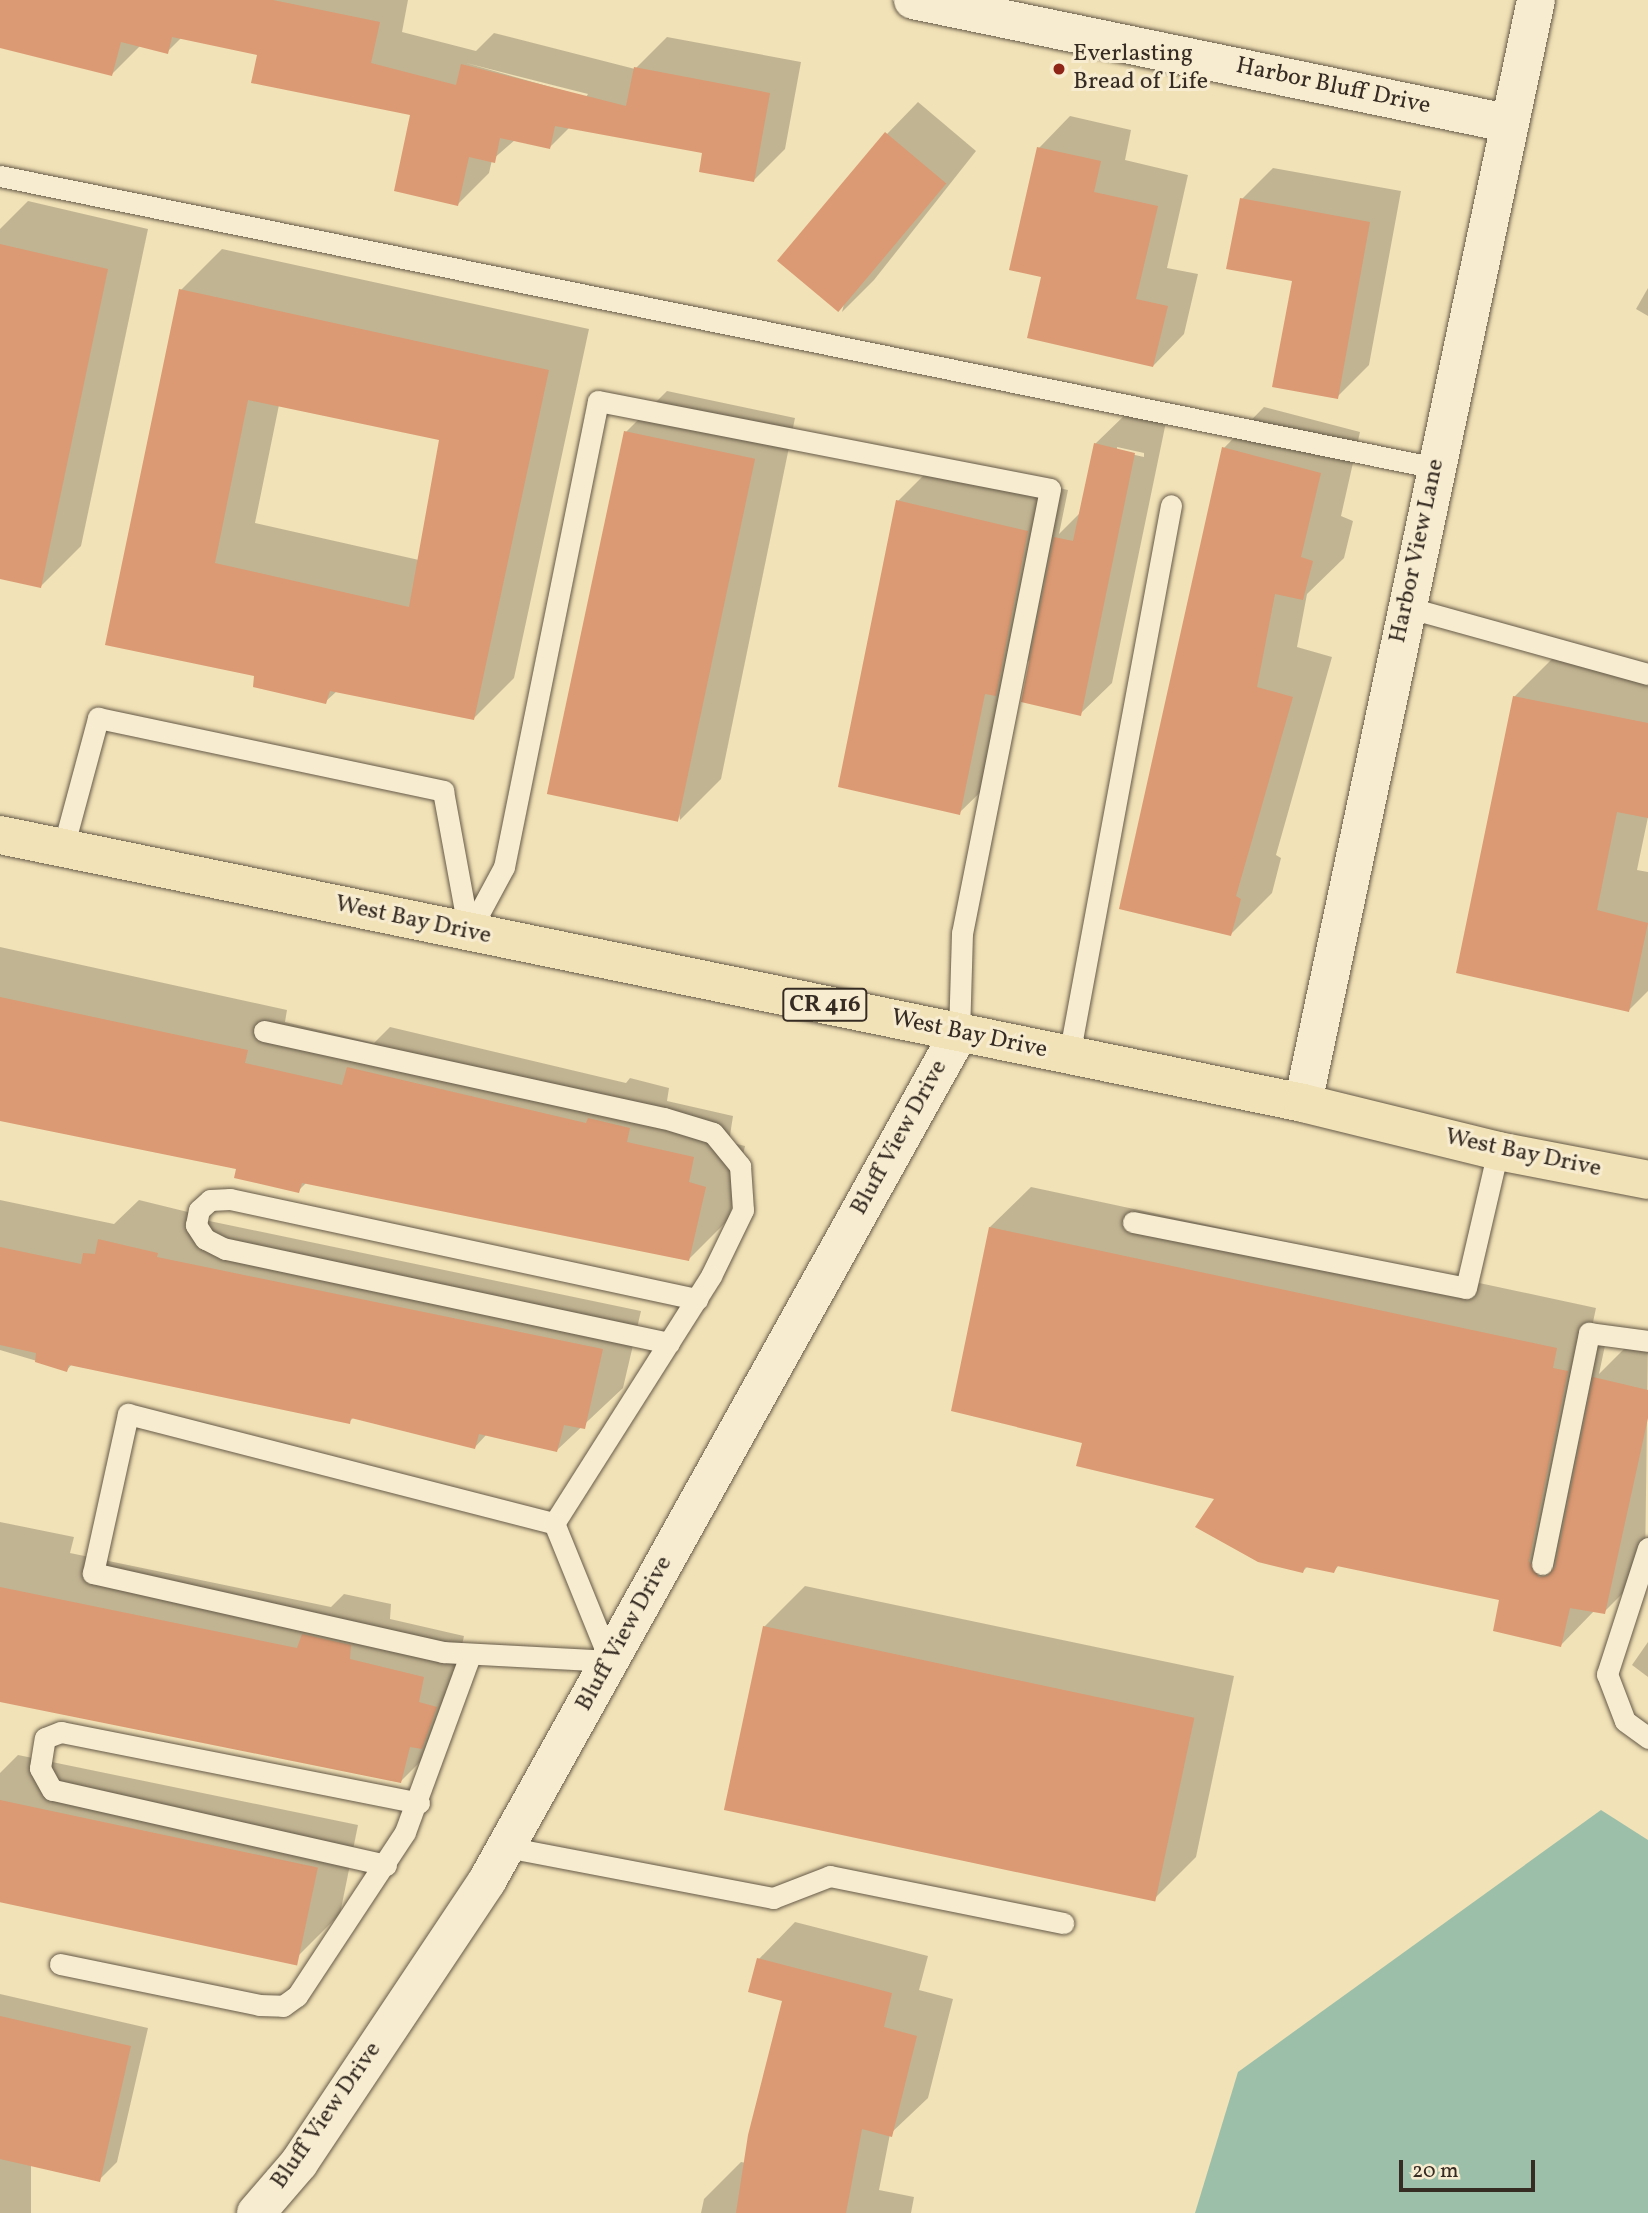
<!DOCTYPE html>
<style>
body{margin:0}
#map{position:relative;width:1648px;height:2213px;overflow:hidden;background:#f2e2b7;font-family:Vollkorn,serif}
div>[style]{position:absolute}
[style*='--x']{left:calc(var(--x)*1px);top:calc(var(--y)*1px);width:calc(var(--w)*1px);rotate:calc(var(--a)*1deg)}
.water>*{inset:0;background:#9cbfa9}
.shadow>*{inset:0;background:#0003}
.building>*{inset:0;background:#db9a73;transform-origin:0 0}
.roads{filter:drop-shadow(0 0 2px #655a48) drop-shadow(0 0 2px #655a48)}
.lane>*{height:21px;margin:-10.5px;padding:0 10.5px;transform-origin:10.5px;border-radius:10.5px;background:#f7ecd0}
.street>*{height:38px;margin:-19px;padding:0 19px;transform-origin:19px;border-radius:19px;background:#f7ecd0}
.primary>*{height:38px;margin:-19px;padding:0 19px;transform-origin:19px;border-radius:19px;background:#f2e2b7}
.dots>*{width:19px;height:19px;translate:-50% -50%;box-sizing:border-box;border:4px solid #f7ecd0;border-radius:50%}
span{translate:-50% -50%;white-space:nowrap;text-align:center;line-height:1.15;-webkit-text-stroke:6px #f7ecd0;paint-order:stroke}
.shield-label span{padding:2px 5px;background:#f7ecd0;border:2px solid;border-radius:5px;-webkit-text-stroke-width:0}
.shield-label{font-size:23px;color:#362c23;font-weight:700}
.poi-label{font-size:24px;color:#362c23}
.left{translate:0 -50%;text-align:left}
.street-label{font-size:24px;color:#362c23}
.scale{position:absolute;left:1399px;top:2160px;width:136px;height:32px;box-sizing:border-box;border:4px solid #362c23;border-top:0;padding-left:9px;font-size:21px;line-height:24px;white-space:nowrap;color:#362c23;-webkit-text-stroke:5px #f7ecd0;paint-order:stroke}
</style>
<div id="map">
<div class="water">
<i style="clip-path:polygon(1601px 1810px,1648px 1840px,1648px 2213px,1195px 2213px,1238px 2072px)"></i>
</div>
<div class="shadow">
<i style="clip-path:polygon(evenodd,1px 0,408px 0,402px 32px,476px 51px,494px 33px,635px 69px,667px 37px,801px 62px,785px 149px,754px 180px,705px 152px,570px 127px,549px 148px,515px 140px,492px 160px,489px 173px,458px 204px,413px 114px,259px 54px,182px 37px,167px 52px,140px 46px,112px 74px,0 46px,1px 0,466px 63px,588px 94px,586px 97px,466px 63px)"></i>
<i style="clip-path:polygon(918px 102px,976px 151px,874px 280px,842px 312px,887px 134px)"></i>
<i style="clip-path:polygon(1070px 116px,1131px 130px,1125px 160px,1188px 175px,1167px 268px,1198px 274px,1184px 334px,1153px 366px,1043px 276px,1039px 148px)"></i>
<i style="clip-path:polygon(1273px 168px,1401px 191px,1369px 365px,1337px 397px,1294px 279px,1242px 199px)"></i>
<i style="clip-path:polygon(28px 201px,148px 229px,81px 546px,41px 586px,0 577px,0 229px)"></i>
<i style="clip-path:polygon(evenodd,222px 249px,589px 329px,514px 678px,474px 718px,337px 691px,325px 702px,256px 674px,107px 643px,181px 290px,222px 249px,279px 405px,441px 439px,419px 560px,255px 523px,279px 405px)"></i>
<i style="clip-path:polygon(1648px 288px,1648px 316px,1636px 309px)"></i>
<i style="clip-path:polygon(667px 391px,795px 418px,721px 779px,680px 820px,626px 432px)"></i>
<i style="clip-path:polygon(1264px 407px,1360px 432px,1341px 516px,1353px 521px,1344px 558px,1307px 594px,1297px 647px,1332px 657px,1276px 855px,1281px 858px,1272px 893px,1231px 934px,1224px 448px)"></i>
<i style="clip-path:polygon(evenodd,1127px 413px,1166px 422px,1112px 683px,1080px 714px,1032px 658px,1022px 667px,1000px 773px,959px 813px,898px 501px,939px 460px,1068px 490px,1059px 534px,1081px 512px,1095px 444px,1127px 413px,1117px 447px,1144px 453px,1144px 457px,1117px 451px,1117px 447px)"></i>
<i style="clip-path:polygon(1555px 656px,1648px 675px,1648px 817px,1637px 870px,1648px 872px,1648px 991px,1629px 1010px,1514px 697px)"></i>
<i style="clip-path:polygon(0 947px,287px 1010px,285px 1022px,374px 1043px,390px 1027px,626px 1083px,630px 1078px,669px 1088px,667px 1101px,733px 1116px,729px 1142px,745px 1146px,729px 1219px,688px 1260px,307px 1182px,298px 1191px,237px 1167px,0 1119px)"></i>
<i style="clip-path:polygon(1031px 1187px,1596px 1308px,1592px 1327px,1608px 1331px,1599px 1374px,1636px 1337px,1648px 1340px,1645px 1571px,1604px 1612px,1595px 1610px,1561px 1645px,1501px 1599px,1339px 1565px,1334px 1571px,1308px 1566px,1303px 1571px,1217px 1498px,1084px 1442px,990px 1227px)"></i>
<i style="clip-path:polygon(0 1200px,114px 1224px,139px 1200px,196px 1214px,195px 1218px,641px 1311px,623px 1388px,557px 1450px,487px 1434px,475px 1447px,354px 1417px,349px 1422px,72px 1364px,67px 1370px,0 1350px)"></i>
<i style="clip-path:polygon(0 1522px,74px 1537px,70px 1553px,331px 1607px,344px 1594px,391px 1604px,390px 1619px,464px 1636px,442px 1740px,401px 1781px,0 1700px)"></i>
<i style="clip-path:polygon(805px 1586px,1234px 1676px,1196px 1857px,1155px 1898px,764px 1627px)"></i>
<i style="clip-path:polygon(1648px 1642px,1648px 1677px,1632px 1665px)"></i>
<i style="clip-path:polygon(18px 1755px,358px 1825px,340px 1914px,299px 1955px,0 1898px,0 1773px)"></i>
<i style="clip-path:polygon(795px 1922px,928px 1956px,919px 1990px,953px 1999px,928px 2098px,890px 2134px,879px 2190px,914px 2197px,911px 2213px,701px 2213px,704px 2199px,741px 2162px,746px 2163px,784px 2000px,759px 1959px)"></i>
<i style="clip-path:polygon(0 1994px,148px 2028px,117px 2162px,99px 2180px,31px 2165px,31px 2213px,0 2213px)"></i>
</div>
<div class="building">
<i style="clip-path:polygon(0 0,273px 0,380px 22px,371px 63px,456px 85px,461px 64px,626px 106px,634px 67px,770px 93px,754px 182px,699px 172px,702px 153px,555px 126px,550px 149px,500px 138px,495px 163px,469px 157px,458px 206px,394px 191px,410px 115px,251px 83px,257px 55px,172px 37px,168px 54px,121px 42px,112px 76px,0 48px)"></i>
<i style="left:885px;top:132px;width:80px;height:168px;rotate:40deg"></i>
<i style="clip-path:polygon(1037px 147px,1101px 161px,1094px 192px,1158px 206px,1136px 299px,1168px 306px,1153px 367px,1027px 338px,1041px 277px,1009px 270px)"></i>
<i style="clip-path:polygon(1240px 198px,1370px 222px,1338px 399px,1272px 387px,1292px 281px,1226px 269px)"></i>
<i style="clip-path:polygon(0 244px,108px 269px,41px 588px,0 579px)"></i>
<i style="clip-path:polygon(evenodd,179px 289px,549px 370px,474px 720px,330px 691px,326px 704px,253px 687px,254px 676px,105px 645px,179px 289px,248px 400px,439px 440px,409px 607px,215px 563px,248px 400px)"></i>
<i style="left:624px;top:431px;width:134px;height:371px;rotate:12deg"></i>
<i style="clip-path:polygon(1094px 443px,1135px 453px,1081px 716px,1021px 702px,1054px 537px,1073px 541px)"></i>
<i style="clip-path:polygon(1222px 447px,1321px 473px,1301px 557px,1313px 561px,1303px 600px,1275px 594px,1257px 687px,1293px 697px,1236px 896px,1241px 899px,1231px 936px,1119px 909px)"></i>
<i style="clip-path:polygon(896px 500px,1028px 531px,996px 696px,985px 694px,960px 815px,838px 787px)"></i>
<i style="clip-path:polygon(1513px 696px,1648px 723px,1648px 818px,1617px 812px,1597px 910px,1648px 923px,1629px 1012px,1456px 973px)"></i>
<i style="clip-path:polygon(0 997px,248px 1050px,245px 1063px,342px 1085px,347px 1067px,586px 1123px,588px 1118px,630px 1128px,627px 1142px,694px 1157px,689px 1182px,706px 1187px,689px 1261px,302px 1183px,299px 1193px,234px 1178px,236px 1169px,0 1121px)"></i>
<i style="clip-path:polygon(989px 1227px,1557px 1348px,1553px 1368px,1568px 1371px,1529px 1561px,1539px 1577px,1547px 1576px,1555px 1567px,1593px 1377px,1648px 1390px,1648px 1418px,1605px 1614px,1570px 1608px,1561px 1647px,1493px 1631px,1499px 1600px,1337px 1566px,1334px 1573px,1305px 1567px,1303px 1573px,1258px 1562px,1195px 1527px,1214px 1499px,1076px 1466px,1082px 1443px,951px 1411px)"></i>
<i style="clip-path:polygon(98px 1239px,158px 1253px,157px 1257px,603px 1349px,585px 1429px,564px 1425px,557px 1452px,479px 1434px,475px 1449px,351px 1418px,350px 1424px,69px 1365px,67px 1372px,35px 1362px,36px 1353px,0 1345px,0 1247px,81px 1264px,83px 1253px,95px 1254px)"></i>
<i style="clip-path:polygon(0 1587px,297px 1648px,302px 1634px,351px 1645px,350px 1659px,424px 1677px,419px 1702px,437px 1707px,422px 1749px,410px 1747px,401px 1783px,0 1702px)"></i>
<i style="left:763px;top:1626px;width:441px;height:188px;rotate:12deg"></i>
<i style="left:0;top:1800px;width:325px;height:100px;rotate:12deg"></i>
<i style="clip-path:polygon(757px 1958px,892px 1993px,884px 2027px,917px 2036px,892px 2137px,862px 2129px,846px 2213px,736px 2213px,748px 2135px,782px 2001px,748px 1992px)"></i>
<i style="clip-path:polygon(0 2016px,131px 2046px,100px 2182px,0 2159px)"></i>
</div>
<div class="roads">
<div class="lane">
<i style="--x:0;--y:176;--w:1465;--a:11.49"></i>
<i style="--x:1406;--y:607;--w:251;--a:15.5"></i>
<i style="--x:63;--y:848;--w:135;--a:-74.9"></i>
<i style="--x:98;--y:718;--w:353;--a:11.9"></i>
<i style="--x:443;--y:791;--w:143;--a:79.6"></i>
<i style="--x:469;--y:932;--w:74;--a:-61.7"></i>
<i style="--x:504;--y:867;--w:475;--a:-78.6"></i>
<i style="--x:598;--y:401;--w:460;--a:11"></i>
<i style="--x:1050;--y:489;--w:453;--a:101.2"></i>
<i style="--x:962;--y:933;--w:100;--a:91.7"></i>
<i style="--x:264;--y:1031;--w:409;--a:12.3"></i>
<i style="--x:664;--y:1118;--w:51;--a:17"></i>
<i style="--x:713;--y:1133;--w:43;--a:50.7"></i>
<i style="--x:740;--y:1166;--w:44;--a:86.1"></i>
<i style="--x:743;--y:1210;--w:73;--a:115.9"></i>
<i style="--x:711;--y:1276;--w:293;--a:122.4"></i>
<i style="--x:1069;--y:1056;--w:560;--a:-79.51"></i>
<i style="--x:1133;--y:1222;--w:339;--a:11.2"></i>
<i style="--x:1466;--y:1288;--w:141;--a:-76.9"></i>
<i style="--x:669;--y:1343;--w:454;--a:-168"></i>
<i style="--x:225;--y:1249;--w:22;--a:-153"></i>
<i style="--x:205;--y:1239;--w:17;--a:-123"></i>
<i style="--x:196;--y:1225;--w:15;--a:-79"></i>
<i style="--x:199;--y:1210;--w:15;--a:-42"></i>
<i style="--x:210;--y:1200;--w:20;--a:-3"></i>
<i style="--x:230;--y:1199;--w:478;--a:12.1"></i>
<i style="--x:128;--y:1414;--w:440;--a:14.4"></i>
<i style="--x:554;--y:1523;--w:149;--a:67.9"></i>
<i style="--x:610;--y:1661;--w:167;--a:-176.9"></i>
<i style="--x:443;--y:1652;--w:359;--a:-167.3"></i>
<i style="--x:93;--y:1573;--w:163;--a:-77.6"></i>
<i style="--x:1648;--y:1548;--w:133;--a:108"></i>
<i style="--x:1607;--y:1674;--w:50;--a:69"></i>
<i style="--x:1625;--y:1721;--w:29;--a:36"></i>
<i style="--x:1542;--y:1564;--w:236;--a:-78.5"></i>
<i style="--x:1589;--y:1333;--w:60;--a:7.7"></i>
<i style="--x:506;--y:1847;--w:272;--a:10.8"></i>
<i style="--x:773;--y:1898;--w:61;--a:-21.1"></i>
<i style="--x:830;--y:1876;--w:238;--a:11.4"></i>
<i style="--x:386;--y:1865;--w:342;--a:-167.3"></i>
<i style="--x:52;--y:1790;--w:25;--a:-119"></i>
<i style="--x:40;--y:1768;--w:30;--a:-81"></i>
<i style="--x:45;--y:1738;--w:17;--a:-21"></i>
<i style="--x:61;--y:1732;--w:365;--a:11.2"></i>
<i style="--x:60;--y:1964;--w:203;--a:11.6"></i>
<i style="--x:259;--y:2005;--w:24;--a:2"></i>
<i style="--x:283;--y:2006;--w:17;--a:-36"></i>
<i style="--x:297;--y:1996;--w:196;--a:-56.6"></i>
<i style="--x:405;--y:1832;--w:189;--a:-69.8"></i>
</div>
<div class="street">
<i style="--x:913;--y:0;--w:607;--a:11.7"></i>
<i style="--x:1303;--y:1103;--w:1127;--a:-78.07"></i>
<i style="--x:256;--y:2213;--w:66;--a:-49.3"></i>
<i style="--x:299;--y:2163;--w:339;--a:-56.3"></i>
<i style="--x:487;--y:1881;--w:971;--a:-60.9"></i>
</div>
<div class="primary">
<i style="--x:0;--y:835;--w:1330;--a:11.62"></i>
<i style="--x:1303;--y:1103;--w:201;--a:13.8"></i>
<i style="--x:1498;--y:1151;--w:153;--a:10.9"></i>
</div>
</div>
<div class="dots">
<i style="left:1059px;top:69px;background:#8f2418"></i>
</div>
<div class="shield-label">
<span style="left:825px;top:1005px">CR 416</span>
</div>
<div class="poi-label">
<span class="left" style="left:1073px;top:69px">Everlasting<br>Bread of Life</span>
</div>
<div class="street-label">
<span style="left:1333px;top:87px;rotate:12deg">Harbor Bluff Drive</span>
<span style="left:1418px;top:551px;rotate:-78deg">Harbor View Lane</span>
<span style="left:413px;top:921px;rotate:12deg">West Bay Drive</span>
<span style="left:969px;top:1035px;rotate:12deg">West Bay Drive</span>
<span style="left:900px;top:1138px;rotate:-61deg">Bluff View Drive</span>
<span style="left:1523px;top:1154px;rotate:12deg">West Bay Drive</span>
<span style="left:625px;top:1634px;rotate:-61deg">Bluff View Drive</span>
<span style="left:327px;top:2116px;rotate:-55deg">Bluff View Drive</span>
</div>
<div class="scale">20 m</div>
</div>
